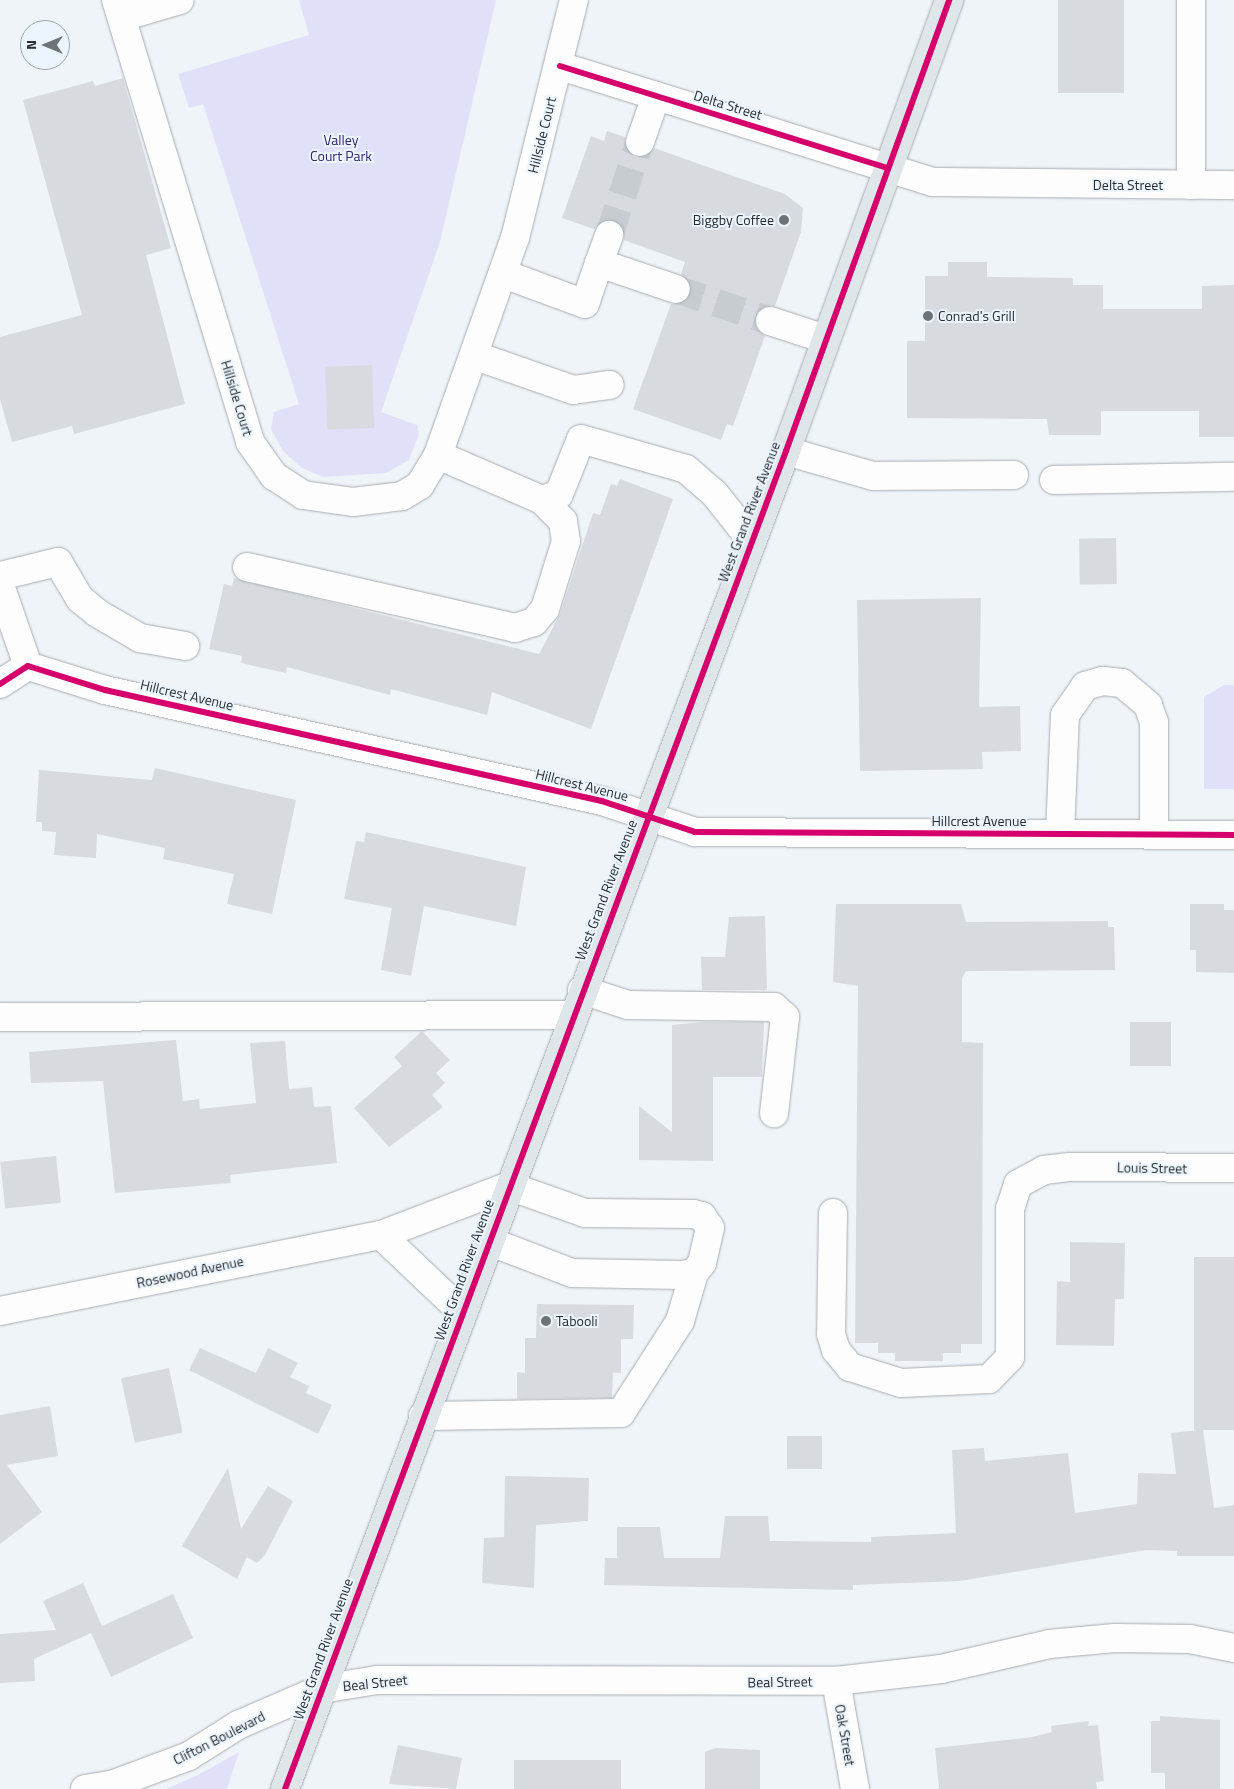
<!DOCTYPE html>
<style>
body{margin:0}
#map{position:relative;width:1234px;height:1789px;overflow:hidden;background:#eff4f9;font-family:"Titillium Web",sans-serif}
div>[style]{position:absolute}
[style*='--x']{left:calc(var(--x)*1px);top:calc(var(--y)*1px);width:calc(var(--w)*1px);rotate:calc(var(--a)*1deg)}
.green>*{inset:0;background:#e0e0f8}
.building>*{inset:0;background:#d7dbe0;transform-origin:0 0}
.minor-tunnel>*{height:28px;margin-top:-14px;transform-origin:0;background:repeating-linear-gradient(90deg,#c7ccd1 0 28px,transparent 0 42px)}
.roads{filter:drop-shadow(0 0 1px #a8acb0) drop-shadow(0 0 1px #a8acb0)}
.minor>*{height:28px;margin:-14px;padding:0 14px;transform-origin:14px;border-radius:14px;background:#fdfdfe}
.major>*{height:28px;margin:-14px;padding:0 14px;transform-origin:14px;border-radius:14px;background:#dfe6e9}
.cycleway>*{height:6px;margin:-3px;padding:0 3px;transform-origin:3px;border-radius:3px;background:#d6006c}
.dots>*{width:14px;height:14px;translate:-50% -50%;box-sizing:border-box;border:2px solid #ebf5fd;border-radius:50%}
span{translate:-50% -50%;white-space:nowrap;text-align:center;line-height:1.15;-webkit-text-stroke:4px #ebf5fd;paint-order:stroke}
.street-label{font-size:14px;color:#292d31}
.park-label{font-size:14px;color:#38246d}
.poi-label{font-size:14px;color:#292d31}
.right{translate:-100% -50%;text-align:right}
.left{translate:0 -50%;text-align:left}
.north{position:absolute;left:20px;top:20px;width:50px;height:50px;box-sizing:border-box;background:#ebf5fd;border:1px solid #9da5ab;border-radius:50%;rotate:270deg;font-size:14px;font-weight:700;line-height:20px;text-align:center;color:#292d31}
.north::after{content:'';display:block;margin:auto;width:18px;height:22px;background:#6e7377;clip-path:polygon(50% 0,100% 100%,50% 72%,0 100%)}
</style>
<div id="map">
<div class="green">
<i style="clip-path:polygon(299px 0,496px 0,440px 242px,381px 412px,417px 425px,419px 434px,409px 460px,386px 473px,323px 477px,302px 468px,283px 451px,271px 429px,274px 412px,299px 404px,203px 104px,189px 108px,178px 74px,309px 35px)"></i>
<i style="clip-path:polygon(1224px 685px,1234px 685px,1234px 789px,1204px 789px,1204px 697px)"></i>
<i style="clip-path:polygon(239px 1752px,227px 1789px,166px 1789px,198px 1775px)"></i>
</div>
<div class="building">
<i style="left:1058px;top:0;width:66px;height:93px"></i>
<i style="clip-path:polygon(123px 78px,171px 248px,146px 255px,185px 404px,74px 434px,72px 426px,12px 442px,0 399px,0 337px,82px 315px,23px 100px,93px 81px,95px 86px)"></i>
<i style="clip-path:polygon(607px 131px,625px 137px,625px 145px,634px 157px,643px 157px,654px 148px,785px 194px,803px 208px,801px 232px,775px 306px,766px 306px,755px 316px,755px 325px,765px 336px,733px 426px,727px 424px,721px 440px,633px 409px,671px 304px,680px 304px,691px 294px,691px 285px,681px 274px,685px 262px,624px 240px,621px 225px,614px 220px,599px 223px,594px 229px,562px 218px,591px 136px,604px 141px)"></i>
<i style="clip-path:polygon(948px 262px,987px 262px,987px 277px,1073px 278px,1073px 285px,1103px 285px,1103px 309px,1202px 309px,1202px 286px,1234px 285px,1234px 437px,1199px 437px,1199px 411px,1101px 411px,1101px 435px,1049px 435px,1047px 419px,907px 418px,907px 341px,925px 341px,925px 276px,948px 276px)"></i>
<i style="left:372px;top:365px;width:63px;height:47px;rotate:88deg"></i>
<i style="clip-path:polygon(620px 479px,673px 499px,591px 729px,492px 692px,487px 715px,391px 689px,390px 695px,287px 667px,286px 673px,241px 663px,242px 656px,209px 649px,224px 584px,232px 586px,234px 578px,539px 654px,560px 614px,593px 513px,600px 515px,611px 484px,617px 486px)"></i>
<i style="left:1116px;top:538px;width:46px;height:37px;rotate:89deg"></i>
<i style="clip-path:polygon(981px 598px,979px 707px,1020px 706px,1021px 751px,982px 752px,983px 769px,860px 771px,857px 600px)"></i>
<i style="clip-path:polygon(155px 768px,296px 800px,272px 914px,227px 904px,234px 874px,163px 859px,165px 848px,97px 834px,96px 858px,54px 855px,56px 832px,42px 831px,42px 822px,36px 822px,39px 770px,152px 780px)"></i>
<i style="clip-path:polygon(366px 832px,526px 867px,516px 926px,424px 906px,411px 976px,381px 970px,392px 908px,344px 899px,356px 841px,364px 842px)"></i>
<i style="clip-path:polygon(836px 904px,961px 904px,966px 922px,1108px 921px,1108px 927px,1114px 927px,1115px 970px,966px 971px,962px 978px,962px 1042px,983px 1043px,982px 1344px,961px 1344px,961px 1353px,943px 1353px,943px 1361px,895px 1361px,895px 1353px,878px 1353px,878px 1343px,855px 1343px,858px 986px,833px 982px)"></i>
<i style="clip-path:polygon(1190px 904px,1224px 904px,1224px 910px,1234px 910px,1234px 973px,1196px 972px,1196px 950px,1190px 950px)"></i>
<i style="clip-path:polygon(765px 916px,767px 990px,702px 990px,701px 957px,725px 957px,729px 917px)"></i>
<i style="clip-path:polygon(702px 1022px,764px 1022px,762px 1077px,713px 1077px,713px 1161px,639px 1160px,639px 1106px,672px 1132px,672px 1025px)"></i>
<i style="left:1171px;top:1022px;width:44px;height:41px;rotate:90deg"></i>
<i style="clip-path:polygon(422px 1031px,450px 1060px,436px 1073px,445px 1083px,432px 1095px,443px 1107px,389px 1147px,354px 1108px,402px 1066px,394px 1057px)"></i>
<i style="clip-path:polygon(176px 1040px,183px 1101px,199px 1099px,200px 1109px,256px 1103px,250px 1043px,285px 1041px,289px 1089px,312px 1087px,314px 1107px,331px 1106px,337px 1163px,230px 1175px,231px 1183px,115px 1193px,103px 1081px,31px 1083px,29px 1052px)"></i>
<i style="left:56px;top:1156px;width:47px;height:56px;rotate:84deg"></i>
<i style="clip-path:polygon(1070px 1242px,1125px 1243px,1124px 1299px,1115px 1299px,1114px 1346px,1056px 1345px,1057px 1281px,1070px 1282px)"></i>
<i style="clip-path:polygon(1194px 1257px,1234px 1257px,1234px 1430px,1203px 1430px,1214px 1508px,1234px 1505px,1234px 1556px,1177px 1556px,1177px 1551px,1146px 1550px,960px 1581px,853px 1585px,853px 1590px,604px 1585px,605px 1558px,617px 1558px,617px 1527px,660px 1527px,664px 1558px,720px 1558px,725px 1516px,768px 1516px,770px 1541px,871px 1542px,871px 1537px,956px 1533px,952px 1450px,984px 1448px,985px 1461px,1068px 1453px,1075px 1513px,1137px 1504px,1138px 1473px,1176px 1474px,1171px 1433px,1199px 1430px,1194px 1430px)"></i>
<i style="clip-path:polygon(537px 1304px,634px 1305px,633px 1339px,621px 1339px,621px 1373px,613px 1373px,612px 1398px,517px 1399px,517px 1372px,525px 1373px,525px 1338px,536px 1338px)"></i>
<i style="clip-path:polygon(200px 1348px,256px 1373px,268px 1348px,298px 1363px,290px 1377px,309px 1386px,306px 1393px,332px 1405px,318px 1434px,189px 1370px)"></i>
<i style="left:169px;top:1368px;width:66px;height:49px;rotate:78deg"></i>
<i style="clip-path:polygon(50px 1406px,58px 1456px,7px 1465px,42px 1512px,0 1544px,0 1415px)"></i>
<i style="left:787px;top:1436px;width:35px;height:33px"></i>
<i style="clip-path:polygon(228px 1468px,241px 1529px,268px 1486px,293px 1501px,265px 1555px,257px 1563px,247px 1557px,237px 1579px,182px 1546px)"></i>
<i style="clip-path:polygon(505px 1476px,589px 1478px,588px 1521px,536px 1525px,534px 1588px,482px 1583px,484px 1538px,504px 1537px)"></i>
<i style="clip-path:polygon(83px 1583px,102px 1626px,173px 1594px,193px 1638px,111px 1677px,91px 1633px,34px 1659px,35px 1681px,0 1683px,0 1634px,56px 1630px,43px 1601px)"></i>
<i style="clip-path:polygon(1160px 1716px,1220px 1720px,1220px 1789px,1165px 1789px,1165px 1773px,1151px 1773px,1151px 1721px,1160px 1721px)"></i>
<i style="clip-path:polygon(1089px 1721px,1088px 1726px,1098px 1725px,1104px 1781px,1096px 1782px,1097px 1789px,939px 1789px,935px 1748px,1033px 1737px,1052px 1732px,1051px 1726px)"></i>
<i style="clip-path:polygon(398px 1745px,462px 1758px,456px 1789px,389px 1784px)"></i>
<i style="clip-path:polygon(715px 1748px,760px 1750px,760px 1789px,705px 1789px,705px 1752px)"></i>
<i style="left:514px;top:1760px;width:107px;height:29px"></i>
</div>
<div class="minor-tunnel">
<i style="--x:609;--y:235;--w:98;--a:-71.6"></i>
<i style="--x:676;--y:289;--w:99;--a:18.8"></i>
</div>
<div class="roads">
<div class="minor">
<i style="--x:116;--y:0;--w:462;--a:73.1"></i>
<i style="--x:250;--y:442;--w:42;--a:54.8"></i>
<i style="--x:274;--y:476;--w:35;--a:33"></i>
<i style="--x:303;--y:495;--w:50;--a:8"></i>
<i style="--x:353;--y:502;--w:49;--a:-7"></i>
<i style="--x:402;--y:496;--w:21;--a:-31"></i>
<i style="--x:420;--y:485;--w:35;--a:-59"></i>
<i style="--x:438;--y:455;--w:230;--a:-70.5"></i>
<i style="--x:515;--y:238;--w:245;--a:-76.1"></i>
<i style="--x:1191;--y:0;--w:185;--a:90"></i>
<i style="--x:122;--y:17;--w:60;--a:-16.3"></i>
<i style="--x:560;--y:66;--w:390;--a:17.3"></i>
<i style="--x:932;--y:182;--w:302;--a:0.6"></i>
<i style="--x:640;--y:142;--w:49;--a:-70.8"></i>
<i style="--x:599;--y:263;--w:30;--a:-70"></i>
<i style="--x:504;--y:274;--w:86;--a:20.3"></i>
<i style="--x:585;--y:304;--w:43;--a:-71.1"></i>
<i style="--x:599;--y:263;--w:81;--a:18.7"></i>
<i style="--x:770;--y:321;--w:58;--a:18.1"></i>
<i style="--x:476;--y:356;--w:103;--a:19.3"></i>
<i style="--x:573;--y:390;--w:37;--a:-8"></i>
<i style="--x:786;--y:451;--w:91;--a:16"></i>
<i style="--x:873;--y:476;--w:141;--a:-0.4"></i>
<i style="--x:1054;--y:480;--w:180;--a:-1"></i>
<i style="--x:542;--y:500;--w:18;--a:-19"></i>
<i style="--x:559;--y:494;--w:59;--a:-68.2"></i>
<i style="--x:581;--y:439;--w:109;--a:15.9"></i>
<i style="--x:686;--y:469;--w:37;--a:41"></i>
<i style="--x:714;--y:493;--w:61;--a:51.6"></i>
<i style="--x:247;--y:567;--w:275;--a:12.8"></i>
<i style="--x:515;--y:628;--w:20;--a:-18"></i>
<i style="--x:534;--y:622;--w:17;--a:-50"></i>
<i style="--x:545;--y:609;--w:71;--a:-72.8"></i>
<i style="--x:566;--y:541;--w:20;--a:-99"></i>
<i style="--x:563;--y:521;--w:30;--a:-135"></i>
<i style="--x:542;--y:500;--w:113;--a:-156.6"></i>
<i style="--x:0;--y:576;--w:60;--a:-13.6"></i>
<i style="--x:58;--y:562;--w:43;--a:59.3"></i>
<i style="--x:80;--y:599;--w:22;--a:39"></i>
<i style="--x:97;--y:613;--w:50;--a:30.2"></i>
<i style="--x:140;--y:638;--w:46;--a:10.1"></i>
<i style="--x:0;--y:585;--w:86;--a:70.9"></i>
<i style="--x:0;--y:684;--w:33;--a:-33"></i>
<i style="--x:28;--y:666;--w:81;--a:17.3"></i>
<i style="--x:105;--y:690;--w:509;--a:12.59"></i>
<i style="--x:602;--y:801;--w:98;--a:18.4"></i>
<i style="--x:695;--y:832;--w:539;--a:0.32"></i>
<i style="--x:1060;--y:834;--w:119;--a:-87.6"></i>
<i style="--x:1065;--y:715;--w:35;--a:-55"></i>
<i style="--x:1085;--y:686;--w:19;--a:-16"></i>
<i style="--x:1103;--y:681;--w:19;--a:6"></i>
<i style="--x:1122;--y:683;--w:34;--a:40"></i>
<i style="--x:1148;--y:705;--w:18;--a:71"></i>
<i style="--x:1154;--y:722;--w:112;--a:90"></i>
<i style="--x:582;--y:990;--w:48;--a:18.1"></i>
<i style="--x:628;--y:1005;--w:146;--a:0.8"></i>
<i style="--x:774;--y:1007;--w:15;--a:42"></i>
<i style="--x:785;--y:1017;--w:97;--a:96.5"></i>
<i style="--x:0;--y:1017;--w:572;--a:-0.2"></i>
<i style="--x:833;--y:1213;--w:121;--a:90.9"></i>
<i style="--x:831;--y:1334;--w:17;--a:73"></i>
<i style="--x:836;--y:1350;--w:22;--a:51"></i>
<i style="--x:850;--y:1367;--w:53;--a:17.4"></i>
<i style="--x:901;--y:1383;--w:88;--a:-2.6"></i>
<i style="--x:989;--y:1379;--w:30;--a:-46"></i>
<i style="--x:1010;--y:1357;--w:148;--a:-90"></i>
<i style="--x:1010;--y:1209;--w:26;--a:-72"></i>
<i style="--x:1018;--y:1184;--w:30;--a:-28"></i>
<i style="--x:1044;--y:1170;--w:26;--a:-7"></i>
<i style="--x:1070;--y:1167;--w:164;--a:0.3"></i>
<i style="--x:381;--y:1235;--w:112;--a:43.5"></i>
<i style="--x:0;--y:1311;--w:389;--a:-11.3"></i>
<i style="--x:381;--y:1235;--w:137;--a:-20.9"></i>
<i style="--x:509;--y:1186;--w:81;--a:19.6"></i>
<i style="--x:585;--y:1213;--w:108;--a:0.5"></i>
<i style="--x:693;--y:1214;--w:9;--a:13"></i>
<i style="--x:702;--y:1216;--w:14;--a:56"></i>
<i style="--x:710;--y:1228;--w:36;--a:103"></i>
<i style="--x:702;--y:1263;--w:13;--a:129"></i>
<i style="--x:694;--y:1273;--w:13;--a:171"></i>
<i style="--x:681;--y:1275;--w:109;--a:-178.9"></i>
<i style="--x:572;--y:1273;--w:90;--a:-159.1"></i>
<i style="--x:423;--y:1416;--w:198;--a:-0.9"></i>
<i style="--x:621;--y:1413;--w:109;--a:-57.3"></i>
<i style="--x:680;--y:1321;--w:50;--a:-73.7"></i>
<i style="--x:836;--y:1681;--w:110;--a:80"></i>
<i style="--x:85;--y:1789;--w:26;--a:-9"></i>
<i style="--x:111;--y:1785;--w:83;--a:-20.4"></i>
<i style="--x:189;--y:1756;--w:58;--a:-32.3"></i>
<i style="--x:238;--y:1725;--w:90;--a:-23.4"></i>
<i style="--x:321;--y:1689;--w:57;--a:-9.1"></i>
<i style="--x:377;--y:1680;--w:459;--a:0.1"></i>
<i style="--x:836;--y:1681;--w:106;--a:-6.5"></i>
<i style="--x:941;--y:1669;--w:111;--a:-13"></i>
<i style="--x:1049;--y:1644;--w:66;--a:-5.2"></i>
<i style="--x:1115;--y:1638;--w:75;--a:0.8"></i>
<i style="--x:1190;--y:1639;--w:45;--a:11.6"></i>
</div>
<div class="major">
<i style="--x:285;--y:1789;--w:1429;--a:-69.47"></i>
<i style="--x:786;--y:451;--w:480;--a:-70.1"></i>
</div>
</div>
<div class="cycleway">
<i style="--x:560;--y:66;--w:343;--a:17.3"></i>
<i style="--x:0;--y:684;--w:33;--a:-33"></i>
<i style="--x:28;--y:666;--w:81;--a:17.3"></i>
<i style="--x:105;--y:690;--w:509;--a:12.59"></i>
<i style="--x:602;--y:801;--w:98;--a:18.4"></i>
<i style="--x:695;--y:832;--w:539;--a:0.32"></i>
<i style="--x:285;--y:1789;--w:1429;--a:-69.47"></i>
<i style="--x:786;--y:451;--w:480;--a:-70.1"></i>
</div>
<div class="dots">
<i style="left:784px;top:220px;background:#6e7377"></i>
<i style="left:928px;top:316px;background:#6e7377"></i>
<i style="left:546px;top:1321px;background:#6e7377"></i>
</div>
<div class="street-label">
<span style="left:728px;top:105px;rotate:17deg">Delta Street</span>
<span style="left:542px;top:135px;rotate:-76deg">Hillside Court</span>
<span style="left:1128px;top:185px">Delta Street</span>
<span style="left:237px;top:398px;rotate:73deg">Hillside Court</span>
<span style="left:749px;top:512px;rotate:-69deg">West Grand River Avenue</span>
<span style="left:187px;top:695px;rotate:13deg">Hillcrest Avenue</span>
<span style="left:582px;top:785px;rotate:14deg">Hillcrest Avenue</span>
<span style="left:979px;top:821px">Hillcrest Avenue</span>
<span style="left:606px;top:890px;rotate:-69deg">West Grand River Avenue</span>
<span style="left:1152px;top:1168px;rotate:1deg">Louis Street</span>
<span style="left:464px;top:1270px;rotate:-70deg">West Grand River Avenue</span>
<span style="left:190px;top:1272px;rotate:-12deg">Rosewood Avenue</span>
<span style="left:323px;top:1649px;rotate:-70deg">West Grand River Avenue</span>
<span style="left:780px;top:1682px;rotate:-1deg">Beal Street</span>
<span style="left:375px;top:1683px;rotate:-6deg">Beal Street</span>
<span style="left:845px;top:1735px;rotate:80deg">Oak Street</span>
<span style="left:219px;top:1738px;rotate:-27deg">Clifton Boulevard</span>
</div>
<div class="park-label">
<span style="left:341px;top:148px">Valley<br>Court Park</span>
</div>
<div class="poi-label">
<span class="right" style="left:774px;top:220px">Biggby Coffee</span>
<span class="left" style="left:938px;top:316px">Conrad's Grill</span>
<span class="left" style="left:556px;top:1321px">Tabooli</span>
</div>
<div class="north">N</div>
</div>
